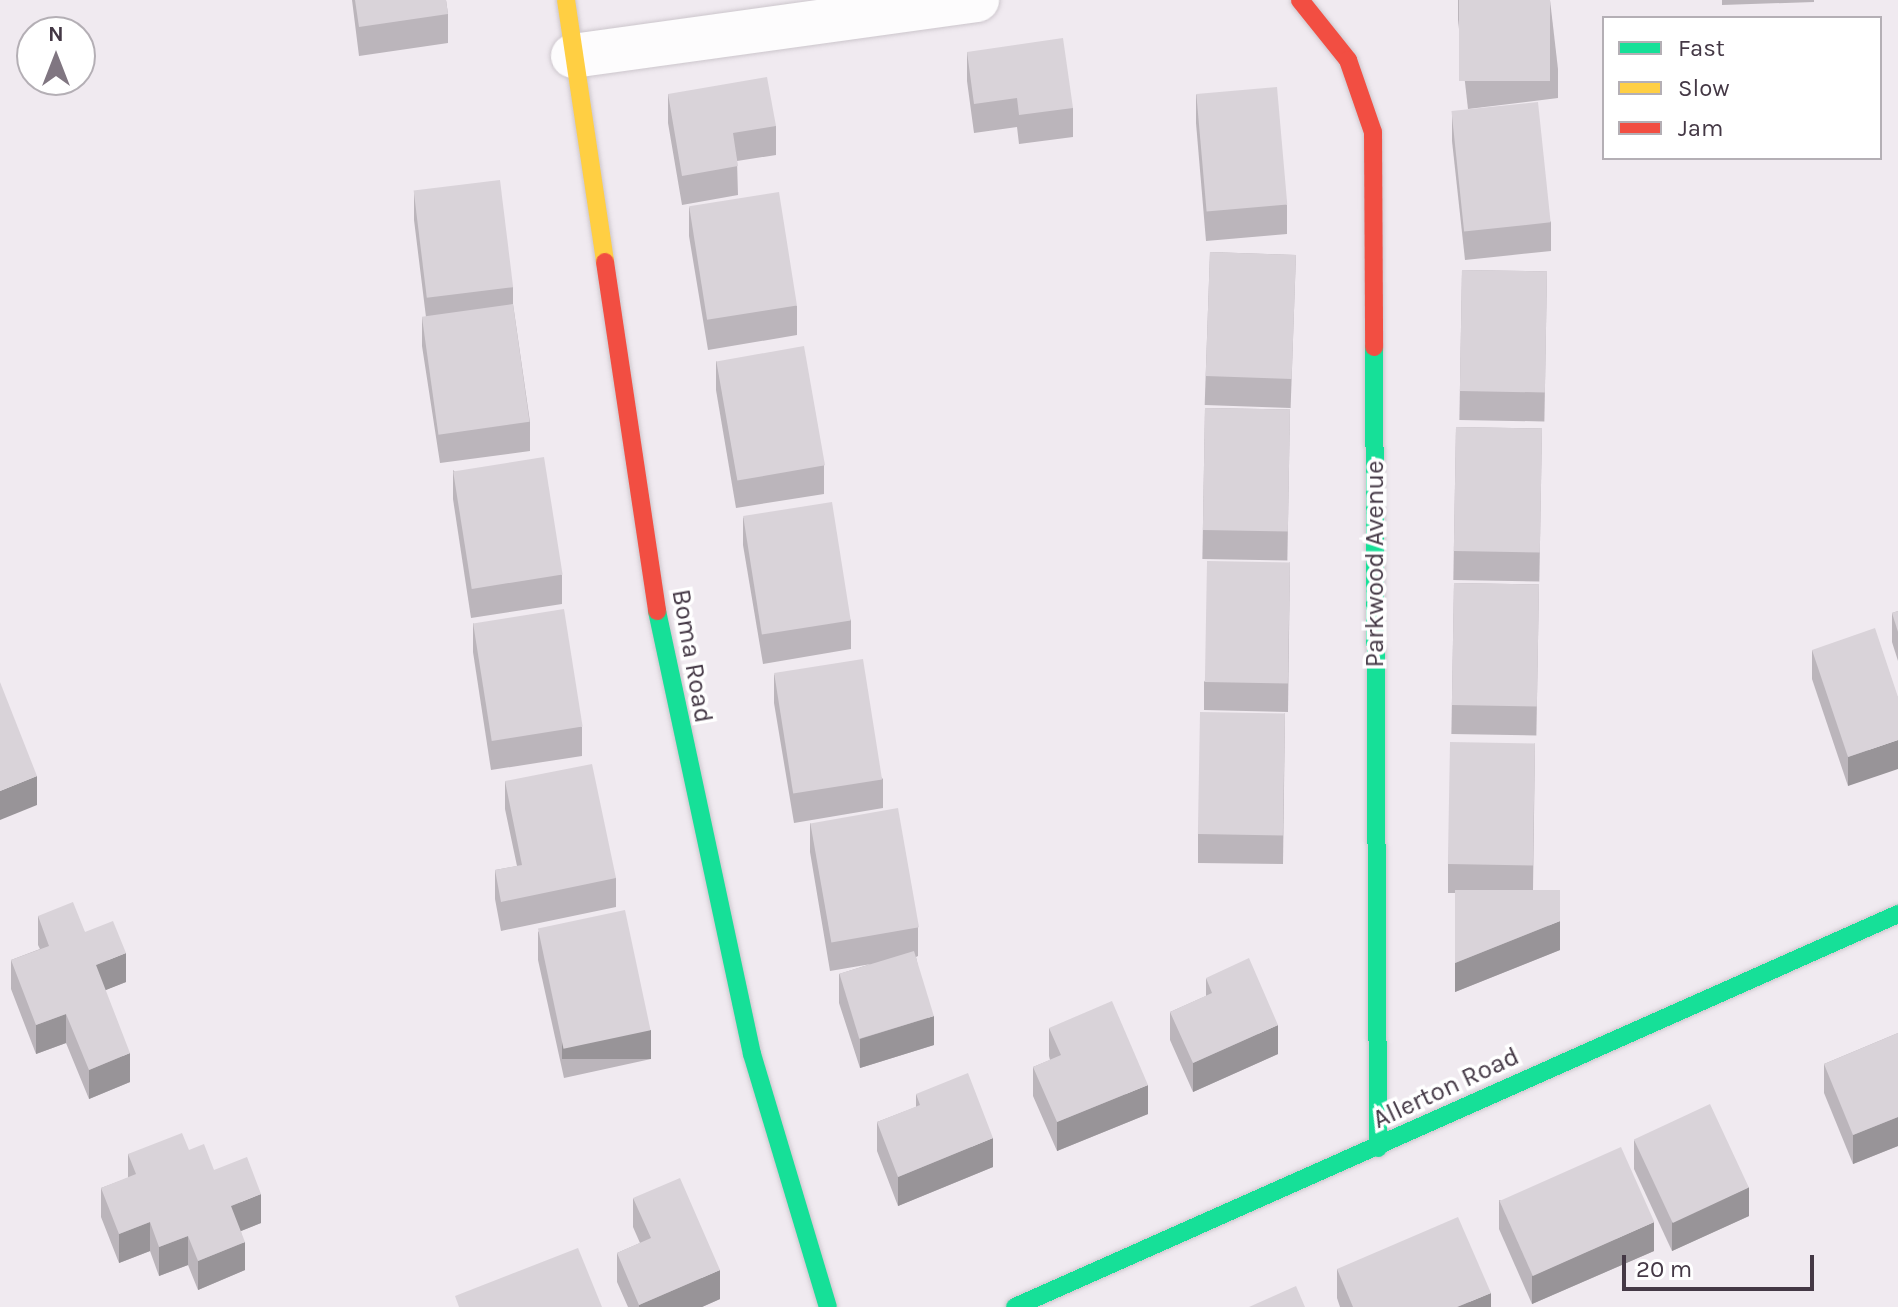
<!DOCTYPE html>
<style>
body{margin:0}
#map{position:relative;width:1898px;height:1307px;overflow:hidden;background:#f0eaf0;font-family:Karla,sans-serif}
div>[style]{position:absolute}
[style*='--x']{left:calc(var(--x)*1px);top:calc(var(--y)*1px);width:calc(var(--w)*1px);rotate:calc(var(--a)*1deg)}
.roads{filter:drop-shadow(0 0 2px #ccc6cc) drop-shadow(0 0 2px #ccc6cc)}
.street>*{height:44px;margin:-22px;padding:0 22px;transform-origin:22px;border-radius:22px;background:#fdfcfd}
.fast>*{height:18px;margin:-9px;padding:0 9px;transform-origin:9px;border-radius:9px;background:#16e098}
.slow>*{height:18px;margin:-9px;padding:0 9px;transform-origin:9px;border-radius:9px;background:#ffcf43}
.jam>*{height:18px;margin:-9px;padding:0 9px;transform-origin:9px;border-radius:9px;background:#f24e42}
.wall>*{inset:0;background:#bbb5bb;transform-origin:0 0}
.shaded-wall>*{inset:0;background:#989498;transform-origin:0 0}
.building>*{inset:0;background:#d9d3d9;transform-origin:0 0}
span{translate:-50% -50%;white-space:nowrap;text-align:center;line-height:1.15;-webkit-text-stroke:7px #fff;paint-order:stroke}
.street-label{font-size:26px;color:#443845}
.legend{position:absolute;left:1602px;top:16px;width:280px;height:144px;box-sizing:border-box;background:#fff;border:2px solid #b4afb5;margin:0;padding:10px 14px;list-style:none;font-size:24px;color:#443845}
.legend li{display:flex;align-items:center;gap:16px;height:40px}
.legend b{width:40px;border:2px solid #b4afb5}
.north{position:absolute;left:16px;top:16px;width:80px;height:80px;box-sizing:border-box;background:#fff;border:2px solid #b4afb5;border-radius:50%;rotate:0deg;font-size:22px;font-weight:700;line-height:32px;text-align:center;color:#443845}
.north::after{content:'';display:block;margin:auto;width:28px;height:36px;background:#807681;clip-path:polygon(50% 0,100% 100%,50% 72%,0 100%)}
.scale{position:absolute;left:1622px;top:1255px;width:192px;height:36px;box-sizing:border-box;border:4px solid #443845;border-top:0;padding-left:10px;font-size:24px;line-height:28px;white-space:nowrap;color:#443845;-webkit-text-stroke:6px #fff;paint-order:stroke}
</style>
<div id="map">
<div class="roads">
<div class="street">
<i style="--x:573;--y:56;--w:408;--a:-7.9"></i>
</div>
<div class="fast">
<i style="--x:1374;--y:347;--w:801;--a:89.71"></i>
<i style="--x:657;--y:611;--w:453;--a:77.9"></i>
<i style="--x:752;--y:1054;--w:264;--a:73.3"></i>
<i style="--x:1015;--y:1307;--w:967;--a:-23.99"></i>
</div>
<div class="slow">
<i style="--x:566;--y:0;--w:265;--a:81.5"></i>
</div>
<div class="jam">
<i style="--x:1300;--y:0;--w:77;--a:51.3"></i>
<i style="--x:1348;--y:60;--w:76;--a:70.9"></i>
<i style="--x:1373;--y:132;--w:215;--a:89.7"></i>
<i style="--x:605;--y:262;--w:353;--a:81.5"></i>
</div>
</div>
<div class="wall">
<i style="clip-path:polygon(352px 0,446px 0,448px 14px,448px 43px,359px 56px)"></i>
<i style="clip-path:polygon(1458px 0,1550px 0,1558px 69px,1558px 98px,1468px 109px,1458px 20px)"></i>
<i style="clip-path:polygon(1722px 0,1814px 0,1814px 2px,1722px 5px)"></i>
<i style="clip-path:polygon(967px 52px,1073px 108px,1073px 137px,1019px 144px,1017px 127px,974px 133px,967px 81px)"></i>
<i style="clip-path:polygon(668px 94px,776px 126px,776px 155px,737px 161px,738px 195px,682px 205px,668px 123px)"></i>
<i style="clip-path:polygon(1196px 94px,1287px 205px,1287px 234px,1206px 241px,1196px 123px)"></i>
<i style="clip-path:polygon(1452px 112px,1551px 222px,1551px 251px,1465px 260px,1452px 141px)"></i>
<i style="clip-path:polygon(414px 191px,513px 287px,513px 304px,530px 422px,530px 451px,440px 463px,422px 346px,422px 317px,426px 317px,414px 220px)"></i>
<i style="clip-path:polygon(689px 207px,797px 306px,797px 335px,708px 350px,689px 236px)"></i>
<i style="left:1210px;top:252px;width:86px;height:153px;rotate:2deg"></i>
<i style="left:1462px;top:270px;width:85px;height:150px;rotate:1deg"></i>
<i style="clip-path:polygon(716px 361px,824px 465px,824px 494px,736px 508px,716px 390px)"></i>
<i style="left:1205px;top:408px;width:85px;height:151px;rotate:1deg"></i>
<i style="left:1456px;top:427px;width:86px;height:153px;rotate:1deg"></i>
<i style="clip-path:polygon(453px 470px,562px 575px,562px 604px,471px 618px,453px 499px)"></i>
<i style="clip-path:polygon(743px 517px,851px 620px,851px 649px,763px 664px,743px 545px)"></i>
<i style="clip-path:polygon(1290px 562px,1288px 712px,1204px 710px,1204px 682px)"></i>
<i style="left:1454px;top:583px;width:85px;height:151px;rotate:1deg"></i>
<i style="clip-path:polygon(1898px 611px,1898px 661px,1892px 642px,1892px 613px)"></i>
<i style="clip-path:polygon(473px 623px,582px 727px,582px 756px,491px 770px,473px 652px)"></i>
<i style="clip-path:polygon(1812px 650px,1898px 697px,1848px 786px,1812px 679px)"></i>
<i style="clip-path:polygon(774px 674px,883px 779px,883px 808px,794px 823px,774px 703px)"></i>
<i style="clip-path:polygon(1285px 713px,1283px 864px,1198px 863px,1198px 834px)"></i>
<i style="clip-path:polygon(1535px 743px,1533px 890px,1560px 950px,1455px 992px,1455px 893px,1448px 893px,1448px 864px)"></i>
<i style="clip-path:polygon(505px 781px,616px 878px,616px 907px,501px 931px,495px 899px,495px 870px,517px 866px,505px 809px)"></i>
<i style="clip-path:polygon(810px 823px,918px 927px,918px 956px,916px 957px,934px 1045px,860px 1068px,839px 1003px,839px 974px,871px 964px,830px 971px,810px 852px)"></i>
<i style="clip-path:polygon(38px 916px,85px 932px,126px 982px,105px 990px,130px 1082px,89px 1099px,66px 1043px,36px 1054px,11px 989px,11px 960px,40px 949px,38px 945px)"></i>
<i style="clip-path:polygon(538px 931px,651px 1059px,564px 1078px,538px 960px)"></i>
<i style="clip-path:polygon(1206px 978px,1278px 1054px,1193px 1092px,1170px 1040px,1170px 1012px,1206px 996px)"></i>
<i style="clip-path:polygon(1049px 1028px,1148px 1114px,1057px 1151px,1033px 1096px,1033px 1067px,1050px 1060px,1049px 1056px)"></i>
<i style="clip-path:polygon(1898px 1033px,1898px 1146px,1853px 1164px,1824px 1093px,1824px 1064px)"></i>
<i style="clip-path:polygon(916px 1094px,993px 1167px,898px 1206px,877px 1151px,877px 1122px,916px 1107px)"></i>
<i style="clip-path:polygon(1634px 1140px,1749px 1216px,1672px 1251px,1634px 1169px)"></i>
<i style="clip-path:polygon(189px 1150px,261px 1223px,241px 1231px,245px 1270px,198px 1290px,188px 1265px,159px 1276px,150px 1251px,119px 1263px,101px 1217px,101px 1188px,128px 1178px,128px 1154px)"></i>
<i style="clip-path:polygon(633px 1198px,720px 1299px,702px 1307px,628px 1307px,617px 1282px,617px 1253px,640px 1243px,633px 1227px)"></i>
<i style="clip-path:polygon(1499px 1200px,1654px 1251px,1532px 1304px,1499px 1229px)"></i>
<i style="clip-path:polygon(1337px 1269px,1491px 1307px,1340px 1307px,1337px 1298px)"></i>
</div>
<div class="shaded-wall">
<i style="clip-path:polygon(1898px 740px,1898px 769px,1848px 786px,1848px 757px)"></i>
<i style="clip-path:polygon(37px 776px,37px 805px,0 820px,0 791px)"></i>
<i style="clip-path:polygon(1560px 921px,1560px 950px,1455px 992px,1455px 963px)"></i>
<i style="clip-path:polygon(126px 953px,126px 982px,96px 994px,96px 965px)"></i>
<i style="clip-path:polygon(66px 1014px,66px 1043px,36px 1054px,36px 1025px)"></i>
<i style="clip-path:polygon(934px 1016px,934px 1045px,860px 1068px,860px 1039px)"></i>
<i style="clip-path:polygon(1278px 1025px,1278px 1054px,1193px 1092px,1193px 1063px)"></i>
<i style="left:651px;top:1030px;width:29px;height:89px;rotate:90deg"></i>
<i style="clip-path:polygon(130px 1053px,130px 1082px,89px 1099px,89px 1070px)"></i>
<i style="clip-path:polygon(1148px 1085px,1148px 1114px,1057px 1151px,1057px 1122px)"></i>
<i style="clip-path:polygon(1898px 1117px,1898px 1146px,1853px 1164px,1853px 1135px)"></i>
<i style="clip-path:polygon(993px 1138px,993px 1167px,898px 1206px,898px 1177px)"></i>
<i style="clip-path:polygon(1749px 1187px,1749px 1216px,1672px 1251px,1672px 1222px)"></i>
<i style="clip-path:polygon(261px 1194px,261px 1223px,231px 1235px,231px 1206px)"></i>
<i style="clip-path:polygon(150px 1222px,150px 1251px,119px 1263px,119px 1234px)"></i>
<i style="clip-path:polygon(1654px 1222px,1654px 1251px,1532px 1304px,1532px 1276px)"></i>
<i style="clip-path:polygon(188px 1236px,188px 1265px,159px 1276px,159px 1247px)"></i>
<i style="clip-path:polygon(245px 1242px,245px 1270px,198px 1290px,198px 1261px)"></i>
<i style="clip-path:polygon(720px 1270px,720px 1299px,702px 1307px,639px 1307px,639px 1305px)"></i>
<i style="clip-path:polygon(1491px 1293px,1491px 1307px,1457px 1307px)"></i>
</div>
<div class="building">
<i style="clip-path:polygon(355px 0,446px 0,448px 14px,359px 27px)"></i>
<i style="left:1459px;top:0;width:91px;height:81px"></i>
<i style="clip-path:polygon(1063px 38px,1073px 108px,1019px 115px,1017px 98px,974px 104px,967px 52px)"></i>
<i style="clip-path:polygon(767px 77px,776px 126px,733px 133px,738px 166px,682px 176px,668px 94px)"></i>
<i style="left:1277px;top:87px;width:118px;height:81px;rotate:85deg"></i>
<i style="left:1538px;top:102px;width:121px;height:87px;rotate:84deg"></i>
<i style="left:500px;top:180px;width:108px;height:87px;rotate:83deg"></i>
<i style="left:779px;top:192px;width:115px;height:91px;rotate:81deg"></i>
<i style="left:1210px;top:252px;width:86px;height:124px;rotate:2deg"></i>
<i style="left:1462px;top:270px;width:85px;height:121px;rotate:1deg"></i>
<i style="left:513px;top:304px;width:119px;height:92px;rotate:82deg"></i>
<i style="left:804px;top:346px;width:121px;height:89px;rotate:80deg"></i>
<i style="left:1205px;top:408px;width:85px;height:122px;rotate:1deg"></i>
<i style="left:1456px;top:427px;width:86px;height:124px;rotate:1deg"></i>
<i style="left:544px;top:457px;width:119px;height:92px;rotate:81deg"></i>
<i style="left:832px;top:502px;width:120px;height:90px;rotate:81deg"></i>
<i style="left:1207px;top:561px;width:83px;height:121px;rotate:1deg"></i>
<i style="left:1454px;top:583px;width:85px;height:122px;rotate:1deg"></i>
<i style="left:564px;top:609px;width:119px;height:92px;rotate:81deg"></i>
<i style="clip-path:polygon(1898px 611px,1898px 632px,1892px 613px)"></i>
<i style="clip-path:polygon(1875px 628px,1898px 697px,1898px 740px,1848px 757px,1812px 650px)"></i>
<i style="left:863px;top:659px;width:122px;height:90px;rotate:81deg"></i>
<i style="clip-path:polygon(0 682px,37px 776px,0 791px)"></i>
<i style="left:1200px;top:712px;width:85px;height:122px;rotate:1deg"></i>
<i style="left:1450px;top:742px;width:85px;height:122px;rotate:1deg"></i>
<i style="clip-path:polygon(592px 764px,616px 878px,501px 902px,495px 870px,522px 865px,505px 781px)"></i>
<i style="left:898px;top:808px;width:121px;height:89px;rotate:80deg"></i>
<i style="clip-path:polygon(1455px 890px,1560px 890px,1560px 921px,1455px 963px)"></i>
<i style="clip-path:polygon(73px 902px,85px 932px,113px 921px,126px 953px,96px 965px,130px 1053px,89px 1070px,66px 1014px,36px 1025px,11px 960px,49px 946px,38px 916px)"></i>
<i style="left:625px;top:910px;width:123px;height:89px;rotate:78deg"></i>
<i style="left:914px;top:951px;width:68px;height:78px;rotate:73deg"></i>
<i style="clip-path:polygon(1249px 958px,1278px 1025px,1193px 1063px,1170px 1012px,1212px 993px,1206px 978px)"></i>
<i style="clip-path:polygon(1112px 1001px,1148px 1085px,1057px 1122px,1033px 1067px,1061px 1055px,1049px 1028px)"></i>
<i style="clip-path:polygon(1898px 1033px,1898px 1117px,1853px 1135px,1824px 1064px)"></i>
<i style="clip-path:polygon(968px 1073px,993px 1138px,898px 1177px,877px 1122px,920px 1105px,916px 1094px)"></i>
<i style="left:1710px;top:1104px;width:92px;height:84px;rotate:65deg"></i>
<i style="clip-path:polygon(182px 1133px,189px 1150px,204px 1144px,214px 1170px,247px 1157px,261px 1194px,231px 1206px,245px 1242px,198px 1261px,188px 1236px,159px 1247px,150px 1222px,119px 1234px,101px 1188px,136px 1174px,128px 1154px)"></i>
<i style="left:1621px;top:1147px;width:82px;height:133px;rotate:66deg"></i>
<i style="clip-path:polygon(680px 1178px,720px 1270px,639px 1305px,617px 1253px,651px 1238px,633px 1198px)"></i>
<i style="clip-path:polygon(1458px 1217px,1491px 1293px,1457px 1307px,1353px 1307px,1337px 1269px)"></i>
<i style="clip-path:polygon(578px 1248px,602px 1307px,459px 1307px,455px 1296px)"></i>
<i style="clip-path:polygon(1296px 1286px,1305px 1307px,1249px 1307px)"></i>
</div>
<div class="street-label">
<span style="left:1375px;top:564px;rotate:-90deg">Parkwood Avenue</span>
<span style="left:692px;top:656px;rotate:80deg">Boma Road</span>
<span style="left:1446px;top:1088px;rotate:-25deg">Allerton Road</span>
</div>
<ul class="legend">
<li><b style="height:10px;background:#16e098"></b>Fast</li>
<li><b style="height:10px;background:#ffcf43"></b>Slow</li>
<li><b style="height:10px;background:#f24e42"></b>Jam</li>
</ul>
<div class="north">N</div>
<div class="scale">20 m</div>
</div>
